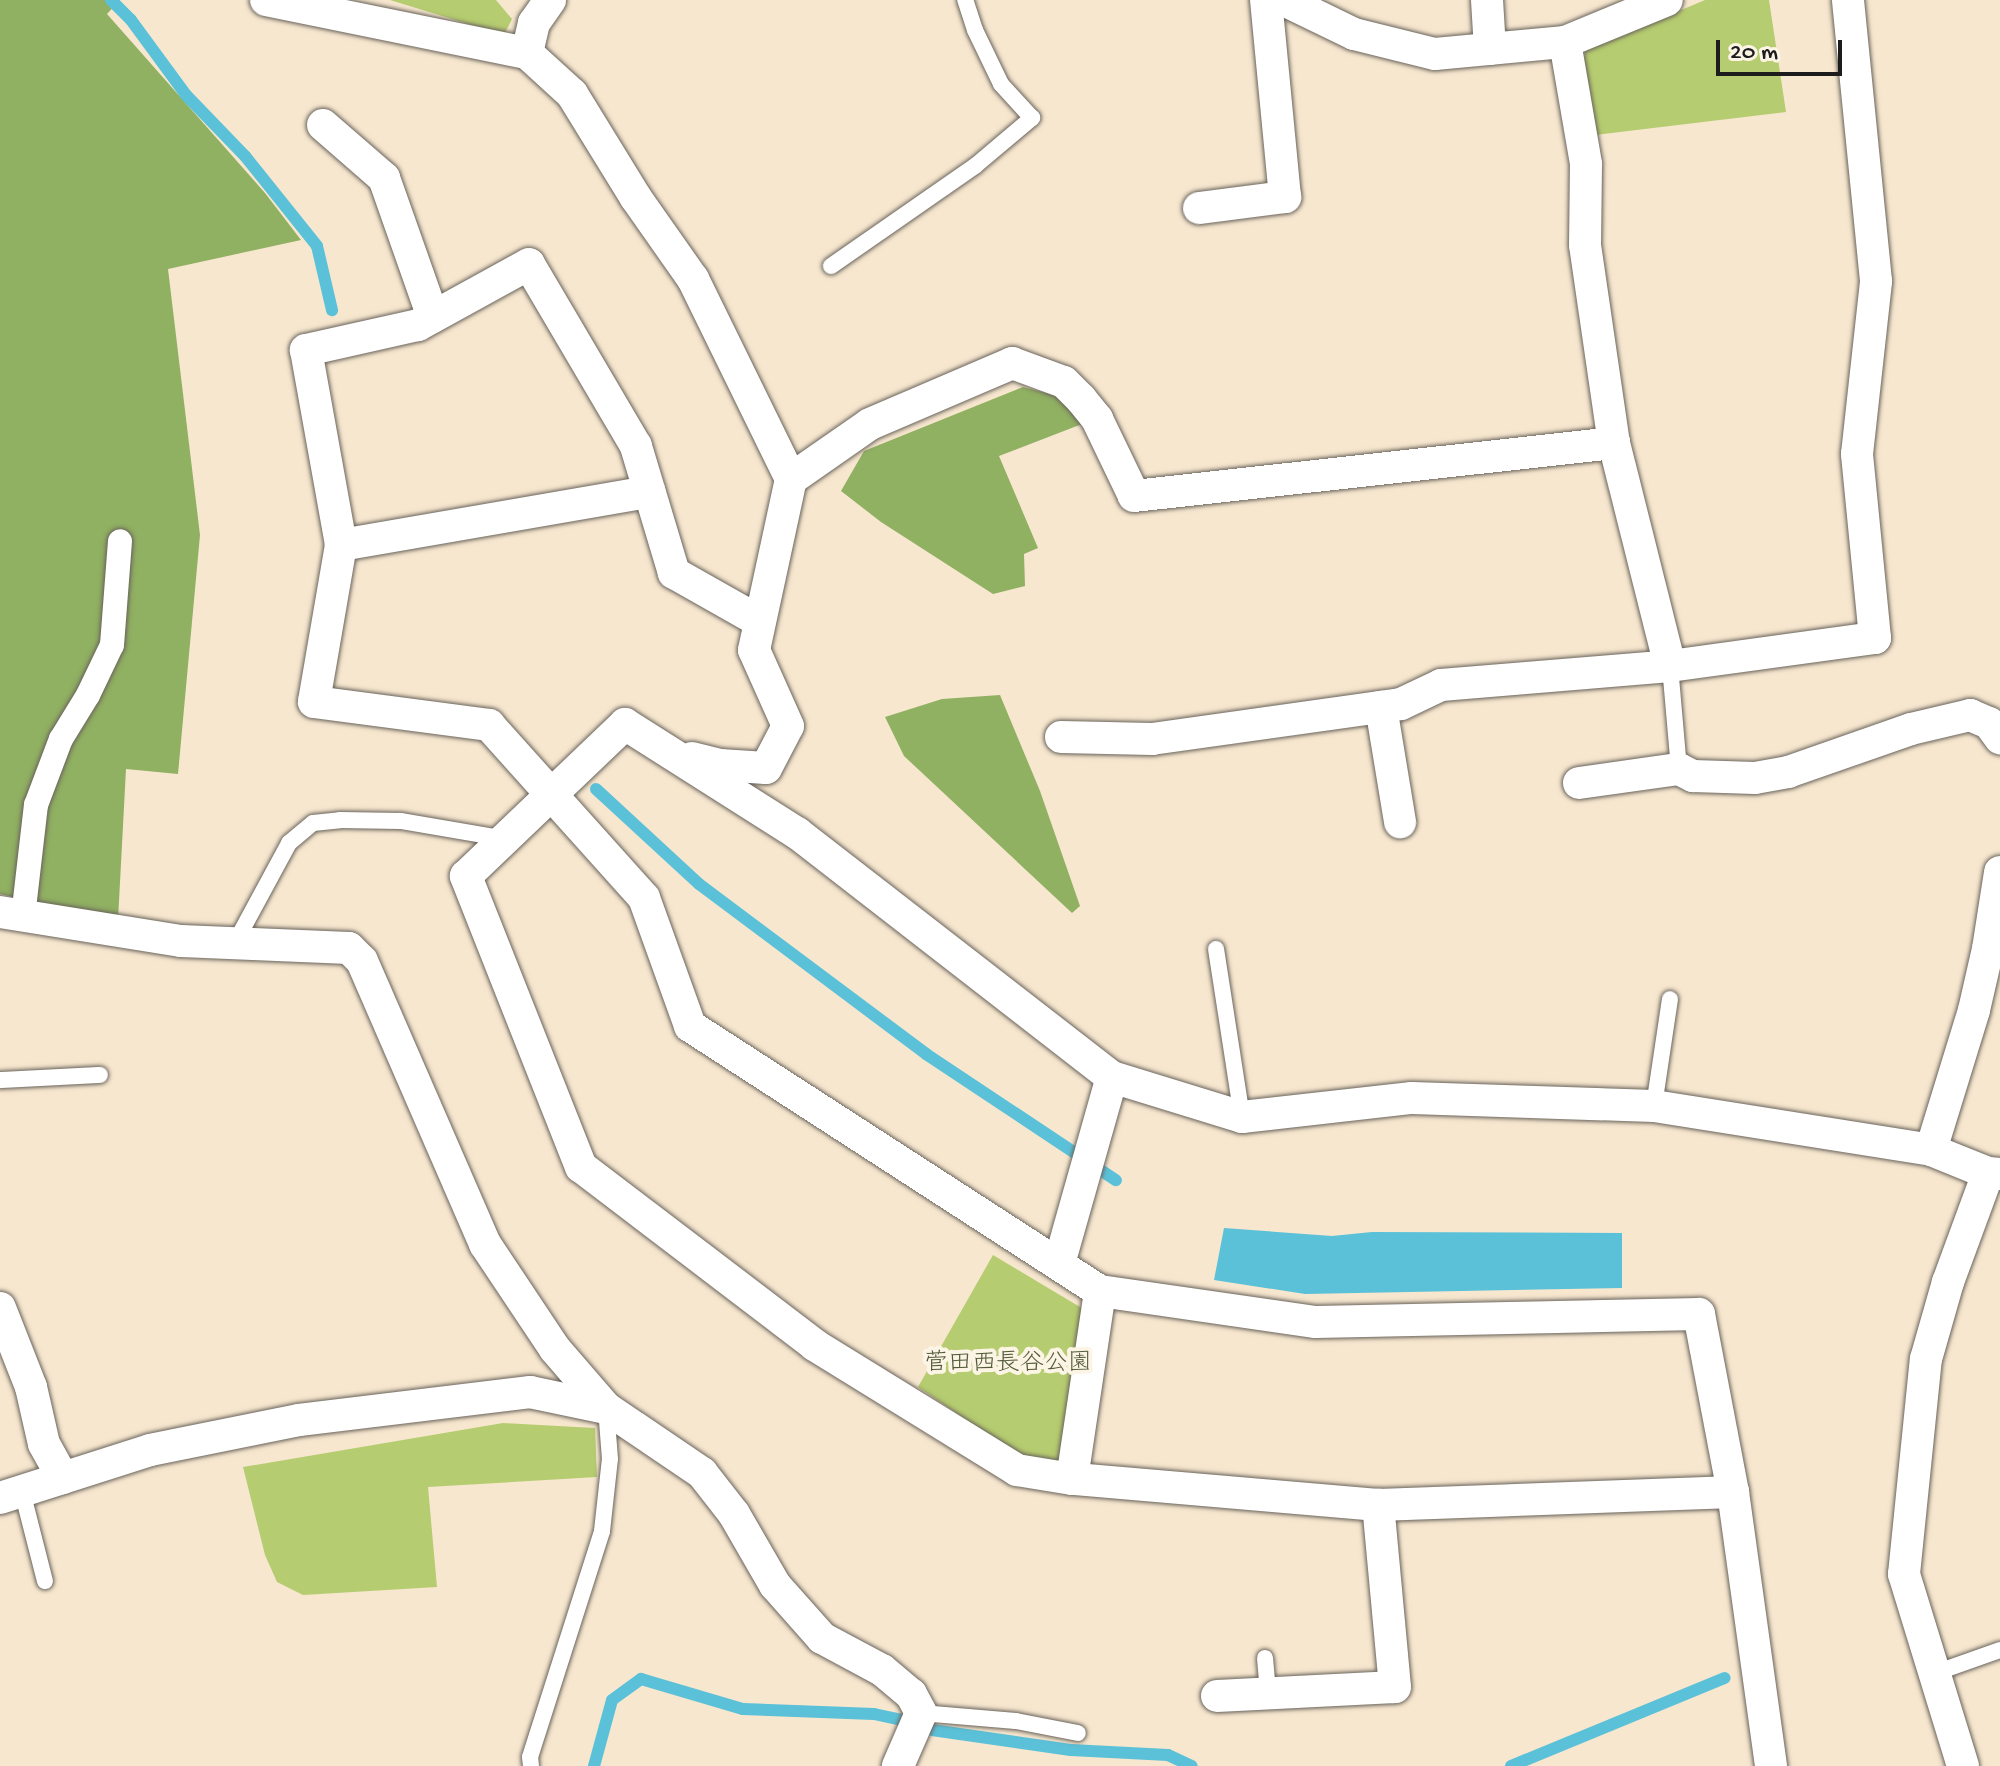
<!DOCTYPE html>
<meta charset="utf-8">
<style>
body{margin:0}
#map{position:relative;width:2000px;height:1766px;overflow:hidden;background:#f7e7cf;font-family:"Gochi Hand","Klee One",sans-serif}
div>[style]{position:absolute}
[style*='--x']{left:calc(var(--x)*1px);top:calc(var(--y)*1px);width:calc(var(--w)*1px);rotate:calc(var(--a)*1deg)}
.green>*{inset:0;background:#b6cc70}
.forest>*{inset:0;background:#90b062}
.water>*{inset:0;background:#5bc1d8}
.stream>*{height:12px;margin:-6px;padding:0 6px;transform-origin:6px;border-radius:6px;background:#5bc1d8}
.roads{filter:drop-shadow(0 0 2px #69635b) drop-shadow(0 0 2px #69635b)}
.service>*{height:16px;margin:-8px;padding:0 8px;transform-origin:8px;border-radius:8px;background:#fff}
.pedestrian>*{height:24px;margin:-12px;padding:0 12px;transform-origin:12px;border-radius:12px;background:#fff}
.minor>*{height:32px;margin:-16px;padding:0 16px;transform-origin:16px;border-radius:16px;background:#fff}
span{translate:-50% -50%;white-space:nowrap;text-align:center;line-height:1.15;-webkit-text-stroke:8px #fcf5e5;paint-order:stroke}
.park-label{font-size:24px;color:#525a39}
.scale{position:absolute;left:1716px;top:40px;width:126px;height:36px;box-sizing:border-box;border:4px solid #1c1c1c;border-top:0;padding-left:10px;font-size:24px;line-height:28px;white-space:nowrap;color:#1c1c1c;-webkit-text-stroke:6px #fcf5e5;paint-order:stroke}
</style>
<div id="map">
<div class="green">
<i style="clip-path:polygon(390px 0,496px 0,512px 19px,504px 35px)"></i>
<i style="clip-path:polygon(1705px 0,1769px 0,1786px 112px,1595px 135px,1582px 66px,1586px 50px)"></i>
<i style="clip-path:polygon(993px 1255px,1085px 1310px,1060px 1463px,1017px 1454px,918px 1387px)"></i>
<i style="clip-path:polygon(503px 1423px,595px 1428px,597px 1477px,428px 1487px,437px 1587px,303px 1595px,277px 1582px,265px 1555px,243px 1467px)"></i>
</div>
<div class="forest">
<i style="clip-path:polygon(0 0,120px 0,107px 14px,265px 193px,301px 240px,168px 269px,200px 535px,178px 774px,126px 769px,118px 920px,0 894px)"></i>
<i style="clip-path:polygon(1023px 387px,1065px 398px,1082px 424px,999px 456px,1038px 548px,1024px 554px,1025px 586px,993px 594px,881px 522px,841px 491px,864px 451px)"></i>
<i style="clip-path:polygon(1000px 695px,1040px 791px,1080px 906px,1072px 913px,904px 756px,885px 717px,942px 699px)"></i>
</div>
<div class="water">
<i style="clip-path:polygon(1224px 1228px,1332px 1236px,1372px 1232px,1622px 1233px,1622px 1288px,1305px 1294px,1214px 1280px)"></i>
</div>
<div class="stream">
<i style="--x:111;--y:0;--w:28;--a:45"></i>
<i style="--x:131;--y:20;--w:93;--a:53.7"></i>
<i style="--x:186;--y:95;--w:85;--a:46"></i>
<i style="--x:245;--y:156;--w:115;--a:51.3"></i>
<i style="--x:317;--y:246;--w:66;--a:76.8"></i>
<i style="--x:596;--y:789;--w:140;--a:42.7"></i>
<i style="--x:699;--y:884;--w:284;--a:36.8"></i>
<i style="--x:926;--y:1054;--w:228;--a:33.6"></i>
<i style="--x:932;--y:1730;--w:140;--a:8.2"></i>
<i style="--x:1071;--y:1750;--w:97;--a:3"></i>
<i style="--x:1168;--y:1755;--w:26;--a:25"></i>
<i style="--x:594;--y:1766;--w:68;--a:-74.7"></i>
<i style="--x:612;--y:1700;--w:36;--a:-36"></i>
<i style="--x:641;--y:1679;--w:106;--a:16.4"></i>
<i style="--x:743;--y:1709;--w:131;--a:2.2"></i>
<i style="--x:874;--y:1714;--w:33;--a:12"></i>
<i style="--x:1511;--y:1766;--w:231;--a:-22.4"></i>
</div>
<div class="roads">
<div class="service">
<i style="--x:831;--y:266;--w:175;--a:-34.8"></i>
<i style="--x:975;--y:166;--w:75;--a:-40.1"></i>
<i style="--x:1032;--y:118;--w:46;--a:-132.4"></i>
<i style="--x:1001;--y:84;--w:60;--a:-115.7"></i>
<i style="--x:975;--y:30;--w:32;--a:-108"></i>
<i style="--x:1670;--y:666;--w:103;--a:85"></i>
<i style="--x:235;--y:943;--w:114;--a:-61.6"></i>
<i style="--x:289;--y:843;--w:31;--a:-40"></i>
<i style="--x:313;--y:823;--w:27;--a:-6"></i>
<i style="--x:340;--y:820;--w:61;--a:0.9"></i>
<i style="--x:401;--y:821;--w:107;--a:9.7"></i>
<i style="--x:1216;--y:949;--w:170;--a:81.2"></i>
<i style="--x:0;--y:1080;--w:100;--a:-2.9"></i>
<i style="--x:1654;--y:1106;--w:108;--a:-81.5"></i>
<i style="--x:22;--y:1491;--w:93;--a:75.7"></i>
<i style="--x:1265;--y:1658;--w:36;--a:85"></i>
<i style="--x:1935;--y:1673;--w:69;--a:-19.5"></i>
<i style="--x:921;--y:1713;--w:95;--a:4.8"></i>
<i style="--x:1016;--y:1721;--w:63;--a:11"></i>
<i style="--x:531;--y:1766;--w:9;--a:-96"></i>
<i style="--x:530;--y:1757;--w:237;--a:-72.3"></i>
<i style="--x:602;--y:1531;--w:72;--a:-83.7"></i>
<i style="--x:610;--y:1459;--w:51;--a:-94.5"></i>
</div>
<div class="pedestrian">
<i style="--x:23;--y:917;--w:113;--a:-83.4"></i>
<i style="--x:36;--y:805;--w:71;--a:-69.3"></i>
<i style="--x:61;--y:739;--w:52;--a:-58.5"></i>
<i style="--x:88;--y:695;--w:55;--a:-64.4"></i>
<i style="--x:112;--y:645;--w:104;--a:-85.6"></i>
</div>
<div class="minor">
<i style="--x:266;--y:0;--w:266;--a:11.5"></i>
<i style="--x:527;--y:53;--w:61;--a:42.3"></i>
<i style="--x:572;--y:94;--w:122;--a:58.4"></i>
<i style="--x:636;--y:198;--w:99;--a:54.9"></i>
<i style="--x:693;--y:279;--w:223;--a:63.9"></i>
<i style="--x:791;--y:479;--w:96;--a:-34.8"></i>
<i style="--x:870;--y:424;--w:155;--a:-23.2"></i>
<i style="--x:1012;--y:363;--w:55;--a:20.1"></i>
<i style="--x:1064;--y:382;--w:24;--a:45"></i>
<i style="--x:1081;--y:399;--w:26;--a:51"></i>
<i style="--x:1097;--y:419;--w:85;--a:64.3"></i>
<i style="--x:1134;--y:496;--w:483;--a:-6.3"></i>
<i style="--x:1284;--y:0;--w:78;--a:25.9"></i>
<i style="--x:1354;--y:34;--w:83;--a:13.9"></i>
<i style="--x:1435;--y:54;--w:131;--a:-5.3"></i>
<i style="--x:1565;--y:42;--w:110;--a:-22.4"></i>
<i style="--x:1487;--y:0;--w:49;--a:86.5"></i>
<i style="--x:1565;--y:42;--w:124;--a:80.2"></i>
<i style="--x:1586;--y:164;--w:81;--a:90.7"></i>
<i style="--x:1585;--y:245;--w:200;--a:81.7"></i>
<i style="--x:1614;--y:443;--w:230;--a:75.9"></i>
<i style="--x:527;--y:53;--w:31;--a:-77"></i>
<i style="--x:534;--y:23;--w:28;--a:-55"></i>
<i style="--x:323;--y:125;--w:81;--a:41"></i>
<i style="--x:384;--y:178;--w:147;--a:70.6"></i>
<i style="--x:1199;--y:208;--w:87;--a:-7.3"></i>
<i style="--x:1285;--y:197;--w:198;--a:-95.5"></i>
<i style="--x:341;--y:545;--w:313;--a:-9.8"></i>
<i style="--x:759;--y:621;--w:98;--a:-150.5"></i>
<i style="--x:674;--y:573;--w:133;--a:-106.7"></i>
<i style="--x:636;--y:446;--w:211;--a:-120.5"></i>
<i style="--x:529;--y:264;--w:127;--a:151.2"></i>
<i style="--x:418;--y:325;--w:115;--a:167.4"></i>
<i style="--x:306;--y:350;--w:198;--a:79.8"></i>
<i style="--x:341;--y:545;--w:159;--a:99.8"></i>
<i style="--x:314;--y:702;--w:177;--a:7.5"></i>
<i style="--x:489;--y:725;--w:232;--a:48.1"></i>
<i style="--x:644;--y:898;--w:136;--a:70.2"></i>
<i style="--x:690;--y:1026;--w:488;--a:32.9"></i>
<i style="--x:1100;--y:1291;--w:218;--a:8.2"></i>
<i style="--x:1316;--y:1322;--w:383;--a:-1.2"></i>
<i style="--x:1699;--y:1314;--w:181;--a:79.2"></i>
<i style="--x:1733;--y:1492;--w:277;--a:82.1"></i>
<i style="--x:1381;--y:707;--w:117;--a:80.6"></i>
<i style="--x:1061;--y:737;--w:91;--a:1.3"></i>
<i style="--x:1152;--y:739;--w:251;--a:-8"></i>
<i style="--x:1401;--y:704;--w:44;--a:-25.4"></i>
<i style="--x:1441;--y:685;--w:230;--a:-4.7"></i>
<i style="--x:1670;--y:666;--w:207;--a:-7.8"></i>
<i style="--x:1875;--y:638;--w:185;--a:-95.6"></i>
<i style="--x:1857;--y:454;--w:174;--a:-83.7"></i>
<i style="--x:1876;--y:281;--w:282;--a:-95.7"></i>
<i style="--x:692;--y:758;--w:29;--a:14"></i>
<i style="--x:720;--y:765;--w:46;--a:3.7"></i>
<i style="--x:766;--y:768;--w:47;--a:-62.4"></i>
<i style="--x:788;--y:726;--w:83;--a:-114.1"></i>
<i style="--x:754;--y:650;--w:175;--a:-77.8"></i>
<i style="--x:1579;--y:783;--w:101;--a:-8"></i>
<i style="--x:1679;--y:769;--w:16;--a:27"></i>
<i style="--x:1693;--y:776;--w:62;--a:1.8"></i>
<i style="--x:1755;--y:778;--w:34;--a:-10"></i>
<i style="--x:1788;--y:772;--w:130;--a:-19.3"></i>
<i style="--x:1911;--y:729;--w:61;--a:-13.3"></i>
<i style="--x:1970;--y:715;--w:21;--a:23"></i>
<i style="--x:1989;--y:723;--w:19;--a:54"></i>
<i style="--x:0;--y:912;--w:183;--a:9.1"></i>
<i style="--x:181;--y:941;--w:168;--a:2.4"></i>
<i style="--x:349;--y:948;--w:18;--a:45"></i>
<i style="--x:362;--y:961;--w:309;--a:66.5"></i>
<i style="--x:485;--y:1244;--w:126;--a:56.3"></i>
<i style="--x:555;--y:1349;--w:78;--a:49.2"></i>
<i style="--x:1931;--y:1150;--w:146;--a:-72.9"></i>
<i style="--x:1974;--y:1010;--w:63;--a:-77.1"></i>
<i style="--x:1988;--y:949;--w:78;--a:-81.1"></i>
<i style="--x:1059;--y:1264;--w:194;--a:-74.2"></i>
<i style="--x:0;--y:1308;--w:85;--a:68.6"></i>
<i style="--x:31;--y:1387;--w:58;--a:77.2"></i>
<i style="--x:44;--y:1444;--w:39;--a:61"></i>
<i style="--x:1072;--y:1479;--w:190;--a:-81.5"></i>
<i style="--x:1733;--y:1492;--w:355;--a:177.9"></i>
<i style="--x:1378;--y:1505;--w:307;--a:-175.1"></i>
<i style="--x:1072;--y:1479;--w:56;--a:-170.7"></i>
<i style="--x:1017;--y:1470;--w:238;--a:-148.3"></i>
<i style="--x:815;--y:1345;--w:294;--a:-142.7"></i>
<i style="--x:581;--y:1167;--w:313;--a:-111.6"></i>
<i style="--x:466;--y:876;--w:220;--a:-43.7"></i>
<i style="--x:625;--y:724;--w:204;--a:32.4"></i>
<i style="--x:797;--y:833;--w:398;--a:37.8"></i>
<i style="--x:1112;--y:1077;--w:136;--a:17.1"></i>
<i style="--x:1242;--y:1117;--w:171;--a:-6.4"></i>
<i style="--x:1412;--y:1098;--w:242;--a:1.9"></i>
<i style="--x:1654;--y:1106;--w:280;--a:9"></i>
<i style="--x:1931;--y:1150;--w:61;--a:22"></i>
<i style="--x:1988;--y:1173;--w:12;--a:5"></i>
<i style="--x:0;--y:1498;--w:157;--a:-17.7"></i>
<i style="--x:150;--y:1450;--w:152;--a:-11.4"></i>
<i style="--x:299;--y:1420;--w:233;--a:-6.9"></i>
<i style="--x:530;--y:1392;--w:78;--a:11.9"></i>
<i style="--x:606;--y:1408;--w:116;--a:34.1"></i>
<i style="--x:702;--y:1473;--w:52;--a:52"></i>
<i style="--x:734;--y:1514;--w:82;--a:60"></i>
<i style="--x:775;--y:1585;--w:71;--a:48.4"></i>
<i style="--x:822;--y:1638;--w:68;--a:28.1"></i>
<i style="--x:882;--y:1670;--w:38;--a:40"></i>
<i style="--x:911;--y:1694;--w:21;--a:62"></i>
<i style="--x:921;--y:1713;--w:58;--a:113.5"></i>
<i style="--x:1217;--y:1696;--w:178;--a:-2.9"></i>
<i style="--x:1395;--y:1687;--w:183;--a:-95.3"></i>
<i style="--x:1963;--y:1766;--w:201;--a:-107.1"></i>
<i style="--x:1904;--y:1574;--w:216;--a:-84.2"></i>
<i style="--x:1926;--y:1359;--w:80;--a:-74.1"></i>
<i style="--x:1948;--y:1282;--w:116;--a:-69.8"></i>
</div>
</div>
<div class="park-label">
<span style="left:1008px;top:1365px">菅田西長谷公園</span>
</div>
<div class="scale">20 m</div>
</div>
